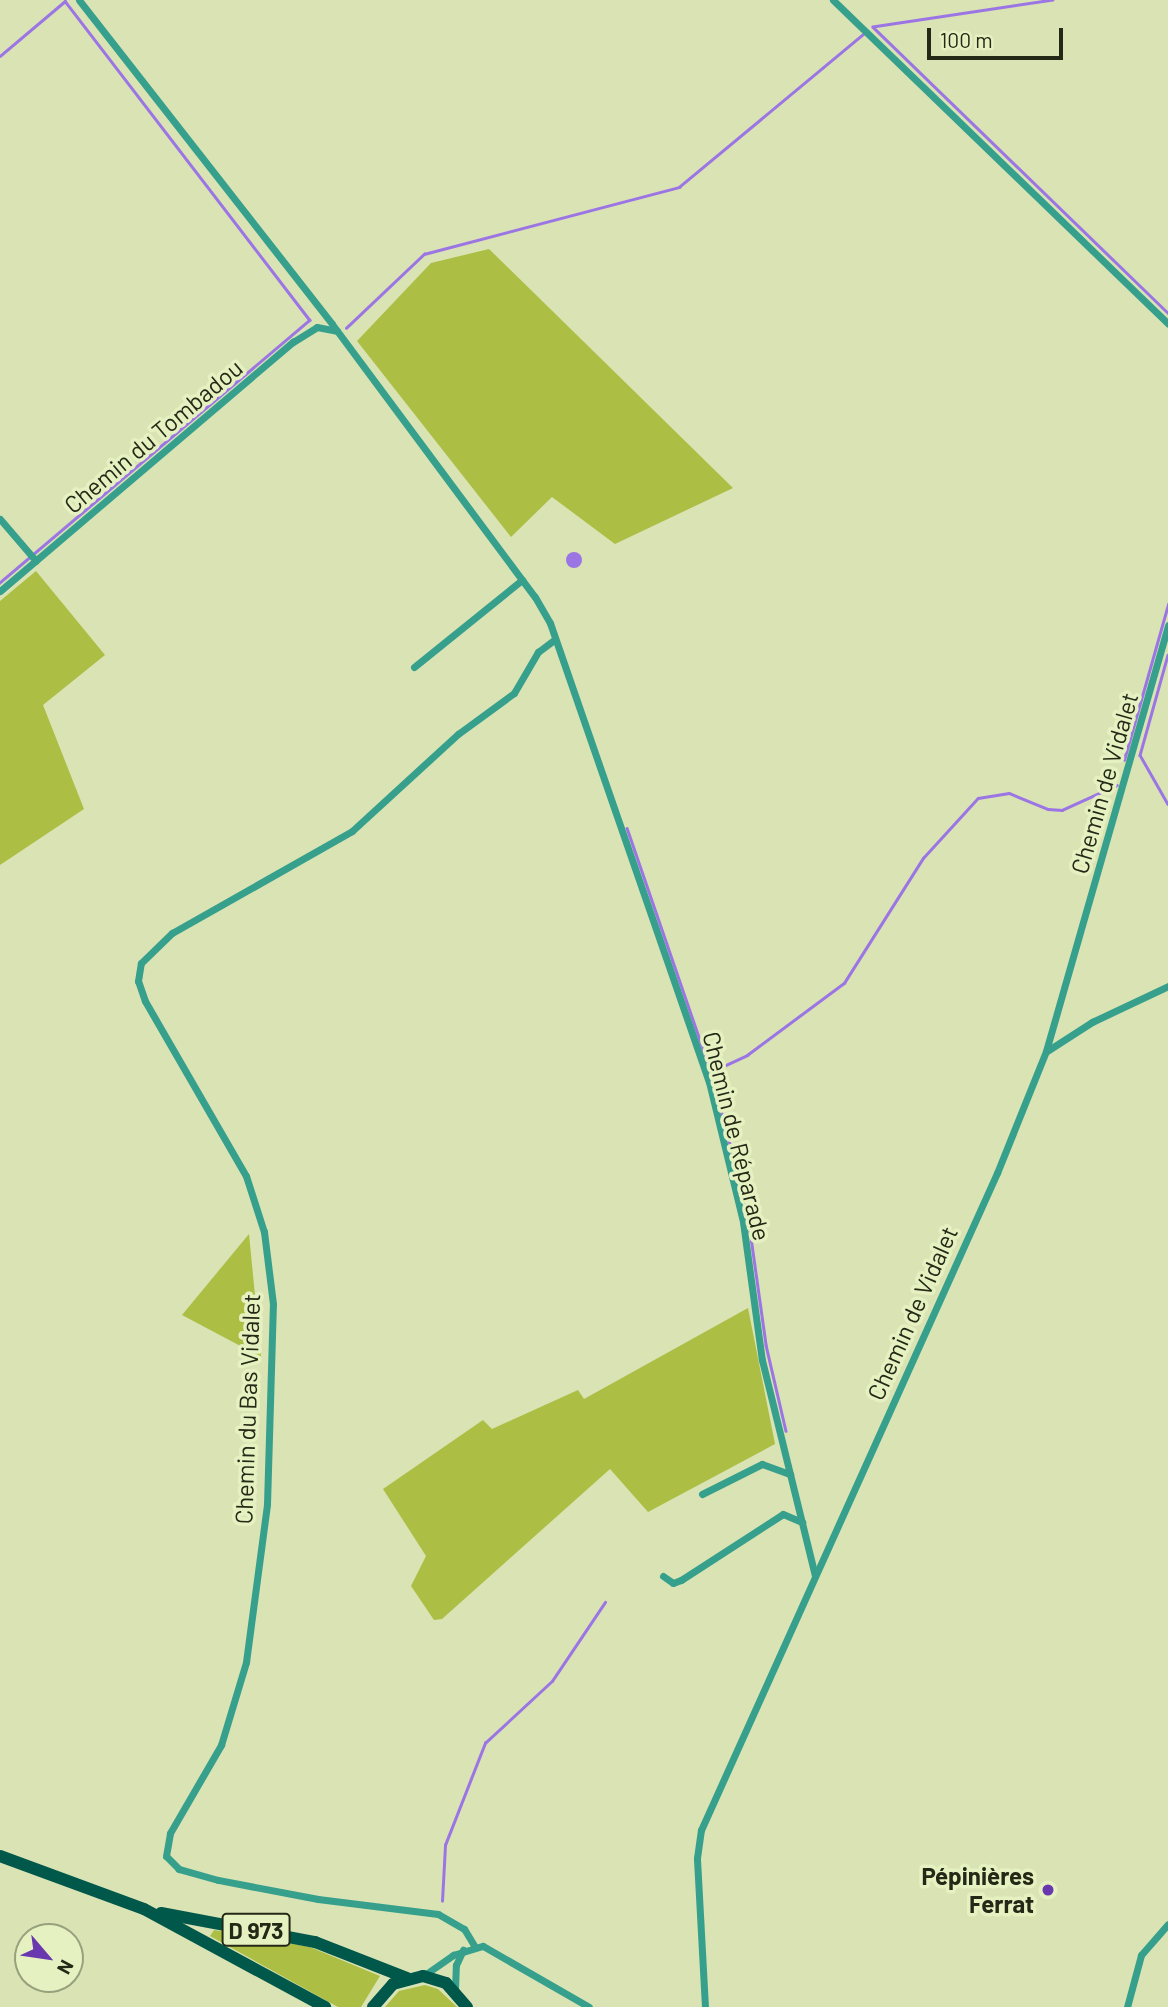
<!DOCTYPE html>
<meta charset="utf-8">
<style>
body{margin:0}
#map{position:relative;width:1168px;height:2007px;overflow:hidden;background:#d9e3b4;font-family:Barlow,sans-serif}
div>[style]{position:absolute}
[style*='--x']{left:calc(var(--x)*1px);top:calc(var(--y)*1px);width:calc(var(--w)*1px);rotate:calc(var(--a)*1deg)}
.green>*{inset:0;background:#acbf44}
.water>*{inset:0;background:#9c75e5}
.round{border-radius:50%}
.stream>*{height:2.5px;margin:-1.25px;padding:0 1.25px;transform-origin:1.25px;border-radius:1.25px;background:#9c75e5}
.street>*{height:7px;margin:-3.5px;padding:0 3.5px;transform-origin:3.5px;border-radius:3.5px;background:#36a08c}
.primary>*{height:12px;margin:-6px;padding:0 6px;transform-origin:6px;border-radius:6px;background:#00584b}
.dots>*{width:19px;height:19px;translate:-50% -50%;box-sizing:border-box;border:4px solid #e6f1c1;border-radius:50%}
span{translate:-50% -50%;white-space:nowrap;text-align:center;line-height:1.15;-webkit-text-stroke:7px #e6f1c1;paint-order:stroke}
.shield-label span{padding:2px 5px;background:#e6f1c1;border:2px solid;border-radius:5px;-webkit-text-stroke-width:0}
.shield-label{font-size:23px;color:#242816;font-weight:700}
.street-label{font-size:24px;color:#242816}
.poi-label{font-size:24px;color:#242816;font-weight:700}
.right{translate:-100% -50%;text-align:right}
.north{position:absolute;left:14px;top:1923px;width:70px;height:70px;box-sizing:border-box;background:#e6f1c1;border:2px solid #98a17d;border-radius:50%;rotate:119deg;font-size:19px;font-weight:700;line-height:28px;text-align:center;color:#242816}
.north::after{content:'';display:block;margin:auto;width:24px;height:32px;background:#6938af;clip-path:polygon(50% 0,100% 100%,50% 72%,0 100%)}
.scale{position:absolute;left:927px;top:28px;width:136px;height:32px;box-sizing:border-box;border:4px solid #242816;border-top:0;padding-left:9px;font-size:21px;line-height:24px;white-space:nowrap;color:#242816;-webkit-text-stroke:5px #e6f1c1;paint-order:stroke}
</style>
<div id="map">
<div class="green">
<i style="clip-path:polygon(489px 249px,733px 488px,615px 544px,552px 497px,511px 537px,357px 341px,431px 263px)"></i>
<i style="clip-path:polygon(36px 571px,105px 655px,43px 705px,84px 809px,0 865px,0 601px)"></i>
<i style="clip-path:polygon(249px 1234px,261px 1357px,182px 1315px)"></i>
<i style="clip-path:polygon(748px 1308px,775px 1444px,648px 1512px,610px 1469px,442px 1619px,434px 1620px,411px 1586px,426px 1556px,383px 1489px,483px 1420px,492px 1429px,578px 1390px,584px 1399px)"></i>
<i style="clip-path:polygon(214px 1930px,310px 1947px,380px 1976px,361px 2007px,338px 2007px,210px 1936px)"></i>
<i style="clip-path:polygon(425px 1985px,438px 1989px,457px 2007px,385px 2007px,399px 1991px)"></i>
</div>
<div class="water">
<i class="round" style="left:566px;top:552px;width:16px;height:16px"></i>
</div>
<div class="stream">
<i style="--x:1053;--y:0;--w:182;--a:171.5"></i>
<i style="--x:873;--y:27;--w:411;--a:44.1"></i>
<i style="--x:0;--y:56;--w:85;--a:-40.2"></i>
<i style="--x:65;--y:1;--w:402;--a:52.5"></i>
<i style="--x:310;--y:320;--w:407;--a:139.7"></i>
<i style="--x:346;--y:328;--w:108;--a:-43.5"></i>
<i style="--x:424;--y:254;--w:264;--a:-14.7"></i>
<i style="--x:679;--y:187;--w:239;--a:-39.7"></i>
<i style="--x:1168;--y:655;--w:104;--a:105.6"></i>
<i style="--x:1140;--y:755;--w:56;--a:60.3"></i>
<i style="--x:1124;--y:760;--w:162;--a:-74.2"></i>
<i style="--x:627;--y:828;--w:258;--a:71"></i>
<i style="--x:711;--y:1072;--w:40;--a:-25"></i>
<i style="--x:747;--y:1055;--w:121;--a:-36.6"></i>
<i style="--x:844;--y:983;--w:148;--a:-57.7"></i>
<i style="--x:923;--y:858;--w:81;--a:-47.5"></i>
<i style="--x:978;--y:798;--w:31;--a:-9"></i>
<i style="--x:1009;--y:793;--w:42;--a:22.3"></i>
<i style="--x:1048;--y:809;--w:14;--a:4"></i>
<i style="--x:1062;--y:810;--w:60;--a:-24.4"></i>
<i style="--x:711;--y:1072;--w:142;--a:75.3"></i>
<i style="--x:747;--y:1209;--w:137;--a:82"></i>
<i style="--x:766;--y:1345;--w:88;--a:76.9"></i>
<i style="--x:442;--y:1901;--w:56;--a:-86.9"></i>
<i style="--x:445;--y:1845;--w:110;--a:-68.6"></i>
<i style="--x:485;--y:1743;--w:91;--a:-42.8"></i>
<i style="--x:552;--y:1681;--w:95;--a:-56.1"></i>
</div>
<div class="street">
<i style="--x:79;--y:0;--w:411;--a:52"></i>
<i style="--x:332;--y:324;--w:340;--a:53.4"></i>
<i style="--x:535;--y:597;--w:30;--a:60"></i>
<i style="--x:550;--y:623;--w:486;--a:70.9"></i>
<i style="--x:709;--y:1082;--w:144;--a:76.3"></i>
<i style="--x:743;--y:1222;--w:139;--a:82.2"></i>
<i style="--x:762;--y:1360;--w:221;--a:76.2"></i>
<i style="--x:833;--y:0;--w:466;--a:44"></i>
<i style="--x:0;--y:519;--w:55;--a:49.4"></i>
<i style="--x:0;--y:591;--w:385;--a:-40.4"></i>
<i style="--x:293;--y:342;--w:28;--a:-32"></i>
<i style="--x:317;--y:327;--w:20;--a:11"></i>
<i style="--x:414;--y:667;--w:139;--a:-38.9"></i>
<i style="--x:1047;--y:1051;--w:54;--a:-32.8"></i>
<i style="--x:1092;--y:1022;--w:84;--a:-25.3"></i>
<i style="--x:702;--y:1494;--w:67;--a:-26.6"></i>
<i style="--x:762;--y:1464;--w:30;--a:20"></i>
<i style="--x:663;--y:1576;--w:12;--a:35"></i>
<i style="--x:673;--y:1583;--w:9;--a:-21"></i>
<i style="--x:681;--y:1580;--w:121;--a:-32.9"></i>
<i style="--x:783;--y:1514;--w:21;--a:23"></i>
<i style="--x:475;--y:1947;--w:21;--a:-121"></i>
<i style="--x:464;--y:1929;--w:30;--a:-150"></i>
<i style="--x:438;--y:1914;--w:121;--a:-172.9"></i>
<i style="--x:318;--y:1899;--w:102;--a:-169.2"></i>
<i style="--x:218;--y:1880;--w:41;--a:-164.2"></i>
<i style="--x:179;--y:1869;--w:18;--a:-135"></i>
<i style="--x:166;--y:1856;--w:23;--a:-80"></i>
<i style="--x:170;--y:1833;--w:102;--a:-59.9"></i>
<i style="--x:221;--y:1745;--w:87;--a:-73.2"></i>
<i style="--x:246;--y:1662;--w:159;--a:-82.4"></i>
<i style="--x:267;--y:1504;--w:200;--a:-88.3"></i>
<i style="--x:273;--y:1304;--w:73;--a:-97.1"></i>
<i style="--x:264;--y:1232;--w:59;--a:-107.8"></i>
<i style="--x:246;--y:1176;--w:202;--a:-120"></i>
<i style="--x:145;--y:1001;--w:21;--a:-109"></i>
<i style="--x:138;--y:981;--w:18;--a:-81"></i>
<i style="--x:141;--y:963;--w:43;--a:-44.1"></i>
<i style="--x:172;--y:933;--w:207;--a:-29.5"></i>
<i style="--x:352;--y:831;--w:144;--a:-42.5"></i>
<i style="--x:458;--y:734;--w:69;--a:-36.2"></i>
<i style="--x:514;--y:693;--w:48;--a:-59.7"></i>
<i style="--x:538;--y:652;--w:21;--a:-37"></i>
<i style="--x:423;--y:1976;--w:37;--a:-35"></i>
<i style="--x:453;--y:1955;--w:31;--a:-17"></i>
<i style="--x:483;--y:1946;--w:122;--a:29.9"></i>
<i style="--x:455;--y:1990;--w:25;--a:-88"></i>
<i style="--x:456;--y:1965;--w:17;--a:-65"></i>
<i style="--x:705;--y:2007;--w:149;--a:-93.1"></i>
<i style="--x:697;--y:1858;--w:28;--a:-82"></i>
<i style="--x:701;--y:1830;--w:721;--a:-65.75"></i>
<i style="--x:997;--y:1173;--w:131;--a:-68.1"></i>
<i style="--x:1046;--y:1051;--w:443;--a:-74"></i>
<i style="--x:1127;--y:2007;--w:54;--a:-74.9"></i>
<i style="--x:1141;--y:1955;--w:41;--a:-48.9"></i>
</div>
<div class="primary">
<i style="--x:0;--y:1856;--w:153;--a:20.2"></i>
<i style="--x:144;--y:1909;--w:206;--a:28.4"></i>
<i style="--x:161;--y:1913;--w:157;--a:10.7"></i>
<i style="--x:315;--y:1942;--w:99;--a:21.4"></i>
<i style="--x:373;--y:2007;--w:30;--a:-49"></i>
<i style="--x:393;--y:1984;--w:31;--a:-15"></i>
<i style="--x:423;--y:1976;--w:24;--a:17"></i>
<i style="--x:446;--y:1983;--w:32;--a:49"></i>
</div>
<div class="dots">
<i style="left:1048px;top:1890px;background:#6938af"></i>
</div>
<div class="shield-label">
<span style="left:256px;top:1930px">D 973</span>
</div>
<div class="street-label">
<span style="left:153px;top:436px;rotate:-40deg">Chemin du Tombadou</span>
<span style="left:1104px;top:783px;rotate:-74deg">Chemin de Vidalet</span>
<span style="left:737px;top:1136px;rotate:76deg">Chemin de Réparade</span>
<span style="left:912px;top:1313px;rotate:-66deg">Chemin de Vidalet</span>
<span style="left:247px;top:1409px;rotate:-88deg">Chemin du Bas Vidalet</span>
</div>
<div class="poi-label">
<span class="right" style="left:1034px;top:1890px">Pépinières<br>Ferrat</span>
</div>
<div class="north">N</div>
<div class="scale">100 m</div>
</div>
